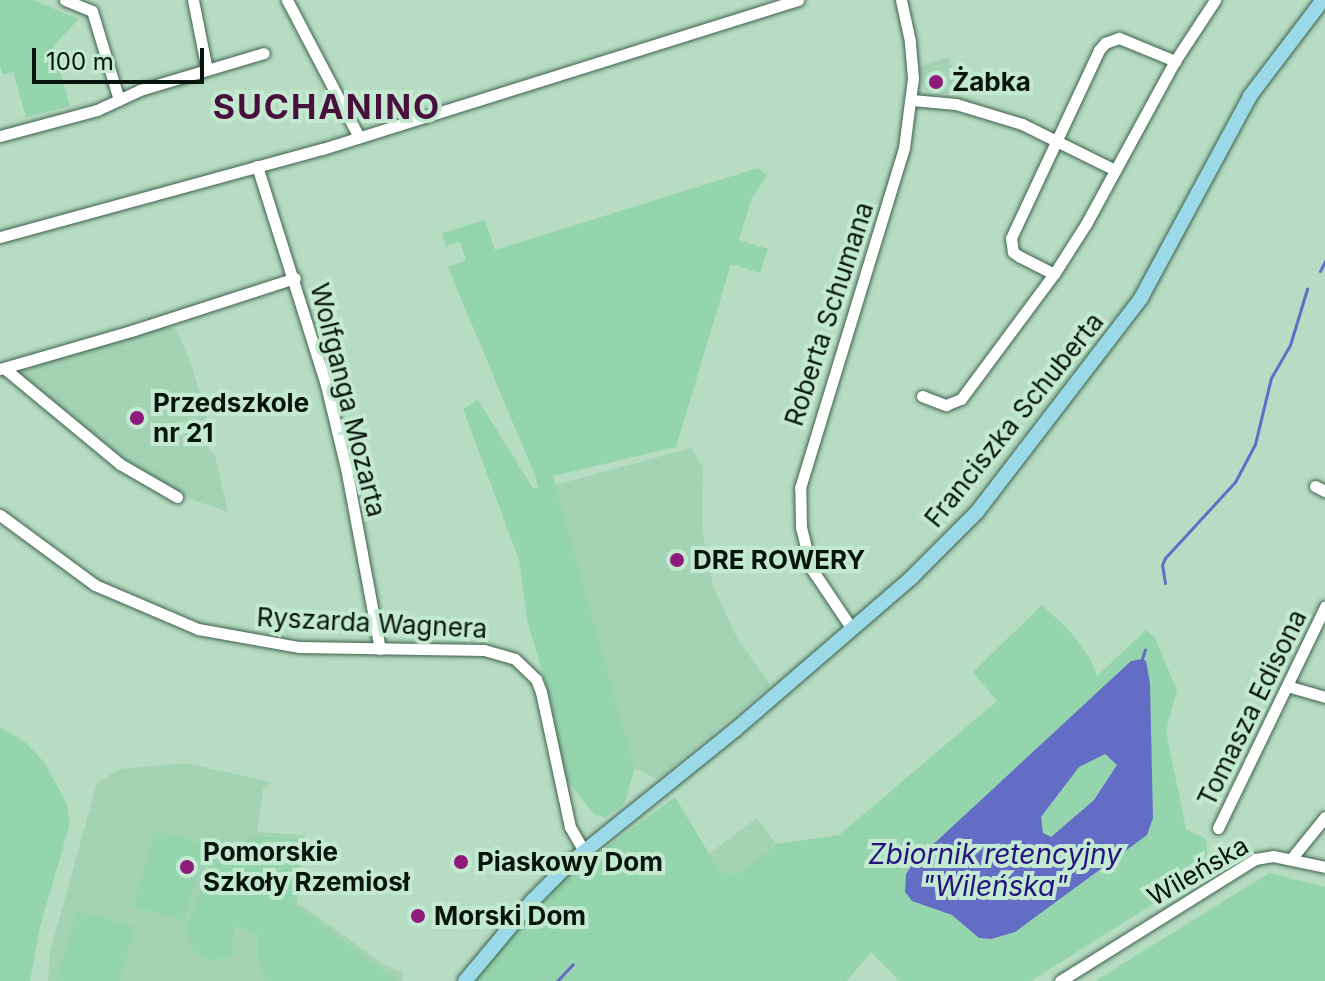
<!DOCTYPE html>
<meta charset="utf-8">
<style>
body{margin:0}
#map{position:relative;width:1325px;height:981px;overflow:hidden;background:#b6dcc3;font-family:Inter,sans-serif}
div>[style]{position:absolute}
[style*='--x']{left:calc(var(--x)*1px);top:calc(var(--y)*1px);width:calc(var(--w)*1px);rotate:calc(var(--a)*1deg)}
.built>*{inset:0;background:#a4d2b5}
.green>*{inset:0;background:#95d5ad;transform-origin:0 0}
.water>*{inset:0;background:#646dc5}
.stream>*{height:3px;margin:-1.5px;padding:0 1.5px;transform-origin:1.5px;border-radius:1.5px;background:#646dc5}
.roads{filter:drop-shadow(0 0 2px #3f614c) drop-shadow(0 0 2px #3f614c)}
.minor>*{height:11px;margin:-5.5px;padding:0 5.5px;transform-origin:5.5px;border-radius:5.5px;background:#fff}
.major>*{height:14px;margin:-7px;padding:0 7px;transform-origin:7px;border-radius:7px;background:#9ad9e8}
.dots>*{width:22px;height:22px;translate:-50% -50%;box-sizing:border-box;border:4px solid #c3e9d0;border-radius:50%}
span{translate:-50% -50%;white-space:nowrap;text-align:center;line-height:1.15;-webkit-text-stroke:8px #c3e9d0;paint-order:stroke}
.poi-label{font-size:26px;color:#07150d;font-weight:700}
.left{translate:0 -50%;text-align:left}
.street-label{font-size:26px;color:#07150d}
.water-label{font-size:28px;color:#23137f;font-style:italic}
.district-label{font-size:34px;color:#48113d;font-weight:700;letter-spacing:2px}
.scale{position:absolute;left:32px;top:48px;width:172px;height:36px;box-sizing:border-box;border:4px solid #07150d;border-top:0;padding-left:10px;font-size:24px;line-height:28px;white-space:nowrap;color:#07150d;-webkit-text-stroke:6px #c3e9d0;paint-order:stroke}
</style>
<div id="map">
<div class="built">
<i style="clip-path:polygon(948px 57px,961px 96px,927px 91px,922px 84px,920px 66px)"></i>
<i style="clip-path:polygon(167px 326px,176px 330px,191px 363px,207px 419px,203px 432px,197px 436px,215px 455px,228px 512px,179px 495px,144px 476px,10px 371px)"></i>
<i style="clip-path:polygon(691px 448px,703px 467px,702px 528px,713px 587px,738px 640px,771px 685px,657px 779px,635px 768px,555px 485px)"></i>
<i style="clip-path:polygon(186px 763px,271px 782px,263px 789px,257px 832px,305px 835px,297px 902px,386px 966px,403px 972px,402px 981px,48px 981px,50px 952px,97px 783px,120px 769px)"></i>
<i style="clip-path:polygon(757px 818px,776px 844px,737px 875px,720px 872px,709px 854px)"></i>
</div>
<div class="green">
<i style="clip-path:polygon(0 0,33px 0,79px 19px,53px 46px,70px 106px,26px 117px,13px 72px,3px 74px,0 66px)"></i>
<i style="clip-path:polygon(758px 168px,767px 175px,751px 200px,739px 240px,768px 249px,760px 273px,731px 264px,676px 447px,553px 476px,635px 768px,624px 804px,606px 817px,595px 815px,565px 778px,551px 702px,527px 620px,519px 560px,463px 409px,478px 400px,533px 488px,538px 488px,536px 478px,450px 272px,448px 267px,466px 260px,460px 242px,446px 246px,442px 233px,485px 220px,495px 250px)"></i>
<i style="clip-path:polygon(1042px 605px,1069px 630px,1091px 660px,1097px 676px,1146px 630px,1155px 638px,1177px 690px,1166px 731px,1186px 829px,1206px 839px,1209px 869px,1031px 981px,899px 981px,871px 952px,847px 981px,474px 981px,562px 880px,675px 797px,720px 872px,737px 875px,776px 844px,839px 835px,997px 701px,973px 672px)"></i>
<i style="clip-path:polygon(0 727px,26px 743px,44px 762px,67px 804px,70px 823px,40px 927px,30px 981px,0 981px)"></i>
<i style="left:155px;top:830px;width:53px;height:79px;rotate:16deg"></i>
<i style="clip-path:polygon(254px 836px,301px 839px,295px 904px,397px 981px,266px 981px,258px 961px,258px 934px,235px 926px,231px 954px,210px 961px,190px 948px,188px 925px,211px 862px)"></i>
<i style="clip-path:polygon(1269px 873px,1325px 887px,1325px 981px,1095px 981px)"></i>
<i style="clip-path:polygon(77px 911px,135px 927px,120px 981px,56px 981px)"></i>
</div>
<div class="water">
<i style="clip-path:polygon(evenodd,1142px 659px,1146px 661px,1150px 683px,1153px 818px,1147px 835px,1015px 932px,991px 939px,979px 938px,952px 915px,912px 901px,905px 892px,906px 874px,913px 863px,1131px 661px,1142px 659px,1105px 754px,1117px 765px,1094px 800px,1051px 837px,1043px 833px,1041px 817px,1079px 767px,1105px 754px)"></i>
</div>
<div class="stream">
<i style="--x:1320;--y:271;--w:11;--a:-63"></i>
<i style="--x:1165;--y:583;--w:18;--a:-99"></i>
<i style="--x:1162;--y:565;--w:8;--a:-67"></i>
<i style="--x:1165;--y:558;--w:103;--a:-47.4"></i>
<i style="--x:1235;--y:482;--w:43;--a:-62.2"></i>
<i style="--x:1255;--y:444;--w:68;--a:-76.4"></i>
<i style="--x:1271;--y:378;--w:38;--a:-60"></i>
<i style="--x:1290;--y:345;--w:59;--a:-73.1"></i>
<i style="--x:1142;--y:659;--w:10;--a:-73"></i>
<i style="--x:557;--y:981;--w:23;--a:-47"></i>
</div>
<div class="roads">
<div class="minor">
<i style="--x:65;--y:0;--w:29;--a:22"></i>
<i style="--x:92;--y:11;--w:93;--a:73.1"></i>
<i style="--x:193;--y:0;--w:71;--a:78.7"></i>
<i style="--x:287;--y:0;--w:155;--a:62.3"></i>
<i style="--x:912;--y:100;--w:44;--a:5.2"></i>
<i style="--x:956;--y:104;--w:69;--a:16.9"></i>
<i style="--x:1022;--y:124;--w:104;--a:26.3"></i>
<i style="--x:0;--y:136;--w:100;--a:-15"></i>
<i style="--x:97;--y:110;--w:47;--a:-24.9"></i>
<i style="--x:140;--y:90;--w:129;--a:-16.6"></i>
<i style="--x:257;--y:166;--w:230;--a:72.5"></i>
<i style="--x:326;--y:385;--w:85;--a:76.5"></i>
<i style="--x:346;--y:468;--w:184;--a:79.4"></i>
<i style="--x:0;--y:237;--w:334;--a:-15.3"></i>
<i style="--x:322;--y:149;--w:499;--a:-17.4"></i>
<i style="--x:1054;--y:274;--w:38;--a:-153"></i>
<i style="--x:1020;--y:257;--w:9;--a:-144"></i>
<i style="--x:1013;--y:252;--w:14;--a:-98"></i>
<i style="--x:1011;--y:238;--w:208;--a:-64.9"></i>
<i style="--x:1099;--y:50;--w:9;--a:-49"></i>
<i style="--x:1105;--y:43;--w:15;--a:-20"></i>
<i style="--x:1119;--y:38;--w:61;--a:22.3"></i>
<i style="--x:4;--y:368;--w:151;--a:39.6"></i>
<i style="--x:120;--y:464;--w:66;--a:30.1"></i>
<i style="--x:0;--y:369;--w:140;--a:-16.2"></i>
<i style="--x:134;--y:330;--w:169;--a:-17.9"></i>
<i style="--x:922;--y:396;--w:26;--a:21"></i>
<i style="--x:946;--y:405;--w:16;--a:-22"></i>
<i style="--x:961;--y:399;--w:156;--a:-53.4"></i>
<i style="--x:1054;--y:274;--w:59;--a:-57.4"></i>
<i style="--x:1086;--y:224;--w:186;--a:-61.4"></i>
<i style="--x:1175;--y:61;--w:73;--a:-56.7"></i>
<i style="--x:1315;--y:486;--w:11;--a:27"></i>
<i style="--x:0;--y:515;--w:118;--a:36.4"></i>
<i style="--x:95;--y:585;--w:112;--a:23.1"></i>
<i style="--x:198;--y:629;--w:103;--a:10.1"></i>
<i style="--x:299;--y:647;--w:185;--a:0.9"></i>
<i style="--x:484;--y:650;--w:32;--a:16"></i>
<i style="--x:515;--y:659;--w:29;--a:44"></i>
<i style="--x:536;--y:679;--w:14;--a:69"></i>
<i style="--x:541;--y:692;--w:138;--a:77.9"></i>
<i style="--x:570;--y:827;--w:28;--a:60"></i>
<i style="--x:852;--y:629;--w:73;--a:-123.9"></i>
<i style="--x:811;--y:568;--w:42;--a:-103.7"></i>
<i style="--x:801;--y:527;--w:39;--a:-91"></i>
<i style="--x:800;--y:488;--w:356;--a:-73"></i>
<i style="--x:904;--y:148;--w:71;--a:-82.7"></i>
<i style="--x:913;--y:78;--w:37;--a:-95"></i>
<i style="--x:910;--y:41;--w:42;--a:-102.4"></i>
<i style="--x:1287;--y:686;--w:40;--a:16"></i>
<i style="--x:1218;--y:828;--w:246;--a:-64.2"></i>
<i style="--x:1291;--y:859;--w:54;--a:-51"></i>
<i style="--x:1060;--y:981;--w:230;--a:-32"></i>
<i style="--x:1255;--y:859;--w:18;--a:-9"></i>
<i style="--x:1273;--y:856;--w:53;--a:11.9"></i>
</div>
<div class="major">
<i style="--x:465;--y:981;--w:104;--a:-50.1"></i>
<i style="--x:532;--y:901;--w:54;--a:-45"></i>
<i style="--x:570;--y:863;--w:212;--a:-38.9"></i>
<i style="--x:735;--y:730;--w:233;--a:-40.8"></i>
<i style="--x:911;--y:578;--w:93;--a:-45"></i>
<i style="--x:977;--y:512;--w:270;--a:-52.5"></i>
<i style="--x:1141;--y:298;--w:230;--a:-61.6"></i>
<i style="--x:1250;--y:96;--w:121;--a:-52.8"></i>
</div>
</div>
<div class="dots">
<i style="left:936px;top:82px;background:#8f1a7a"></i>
<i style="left:137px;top:418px;background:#8f1a7a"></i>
<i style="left:677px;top:560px;background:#8f1a7a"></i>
<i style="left:461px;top:862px;background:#8f1a7a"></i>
<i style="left:187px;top:867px;background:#8f1a7a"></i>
<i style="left:418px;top:916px;background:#8f1a7a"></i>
</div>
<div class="poi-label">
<span class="left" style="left:952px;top:82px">Żabka</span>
<span class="left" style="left:153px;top:418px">Przedszkole<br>nr 21</span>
<span class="left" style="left:693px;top:560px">DRE ROWERY</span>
<span class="left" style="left:203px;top:867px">Pomorskie<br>Szkoły Rzemiosł</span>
<span class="left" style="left:477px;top:862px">Piaskowy Dom</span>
<span class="left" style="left:434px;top:916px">Morski Dom</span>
</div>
<div class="street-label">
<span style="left:829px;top:314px;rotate:-72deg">Roberta Schumana</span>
<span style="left:348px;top:400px;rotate:76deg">Wolfganga Mozarta</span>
<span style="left:1014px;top:420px;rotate:-51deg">Franciszka Schuberta</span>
<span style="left:372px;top:623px;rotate:3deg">Ryszarda Wagnera</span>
<span style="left:1252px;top:708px;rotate:-64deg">Tomasza Edisona</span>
<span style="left:1198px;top:871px;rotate:-30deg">Wileńska</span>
</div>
<div class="water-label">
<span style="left:995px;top:870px">Zbiornik retencyjny<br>"Wileńska"</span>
</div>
<div class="district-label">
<span style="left:327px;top:107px">SUCHANINO</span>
</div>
<div class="scale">100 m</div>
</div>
